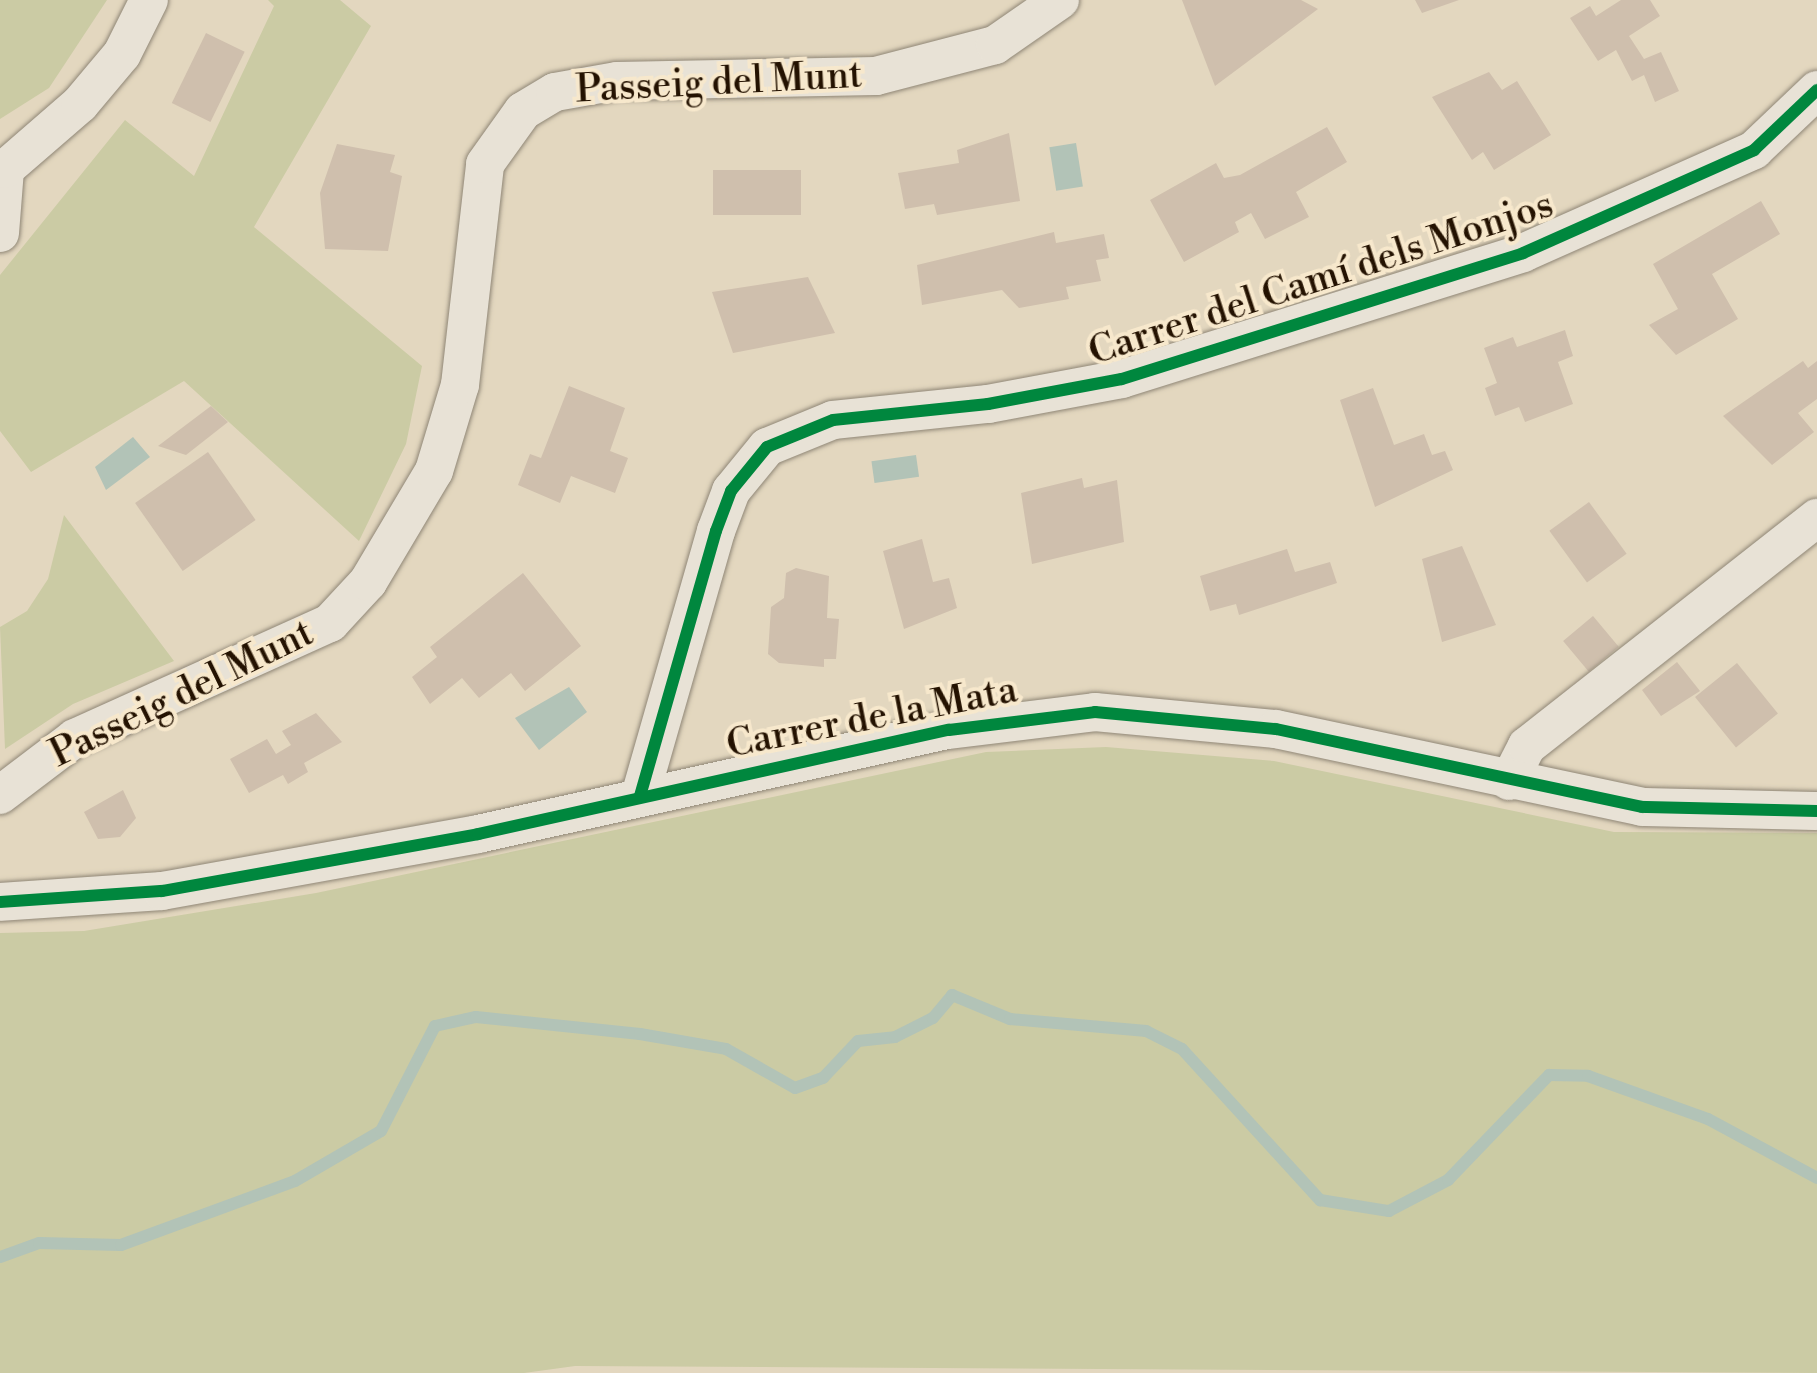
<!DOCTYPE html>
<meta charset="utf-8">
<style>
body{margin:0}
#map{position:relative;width:1817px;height:1373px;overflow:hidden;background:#e3d7bf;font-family:"Libre Bodoni",serif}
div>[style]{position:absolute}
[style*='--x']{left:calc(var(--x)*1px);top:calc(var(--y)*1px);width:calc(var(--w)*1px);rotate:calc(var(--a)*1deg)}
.green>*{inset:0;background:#cbcba4}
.water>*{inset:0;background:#b2c3b7;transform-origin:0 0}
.stream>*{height:12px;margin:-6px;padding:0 6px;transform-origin:6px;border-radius:6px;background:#b2c3b7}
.building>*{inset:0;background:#cfbfad;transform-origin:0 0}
.roads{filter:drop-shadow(0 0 2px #8f8676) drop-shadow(0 0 2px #8f8676)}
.minor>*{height:38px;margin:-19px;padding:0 19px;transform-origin:19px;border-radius:19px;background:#e8e2d6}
.cycleway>*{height:12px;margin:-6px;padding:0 6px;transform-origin:6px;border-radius:6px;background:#00873e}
span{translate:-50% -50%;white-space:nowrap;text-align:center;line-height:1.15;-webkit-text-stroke:8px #f7e8cc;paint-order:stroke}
.street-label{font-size:38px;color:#241201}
</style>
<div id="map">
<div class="green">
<i style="clip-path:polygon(0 0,107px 0,49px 88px,0 119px)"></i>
<i style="clip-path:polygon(268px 0,340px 0,371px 26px,254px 227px,422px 366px,406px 444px,359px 541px,184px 381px,31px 472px,0 431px,0 275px,125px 120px,194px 176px,274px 6px)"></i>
<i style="clip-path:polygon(64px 515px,174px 661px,73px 704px,5px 749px,0 627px,27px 611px,48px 579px)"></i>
<i style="clip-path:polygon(1106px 747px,1274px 761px,1614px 832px,1817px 833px,1817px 1373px,575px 1366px,524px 1373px,0 1373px,0 933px,84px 931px,316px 893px,986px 752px)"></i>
</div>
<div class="water">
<i style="left:1076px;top:143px;width:44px;height:27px;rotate:81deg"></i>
<i style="clip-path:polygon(133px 437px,150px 457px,106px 490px,95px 467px)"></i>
<i style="left:916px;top:455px;width:22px;height:45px;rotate:82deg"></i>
<i style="clip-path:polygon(569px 687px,587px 712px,539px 750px,515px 718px)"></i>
</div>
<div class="stream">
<i style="--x:0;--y:1257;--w:41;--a:-19.7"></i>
<i style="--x:39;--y:1243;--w:82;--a:1.4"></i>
<i style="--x:121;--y:1245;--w:185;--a:-20.2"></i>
<i style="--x:295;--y:1181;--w:99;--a:-30.2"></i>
<i style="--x:381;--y:1131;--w:118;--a:-62.8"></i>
<i style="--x:435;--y:1026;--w:42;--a:-12.4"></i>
<i style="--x:476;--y:1017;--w:165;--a:5.9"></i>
<i style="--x:640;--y:1034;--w:87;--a:9.9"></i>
<i style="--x:726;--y:1049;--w:79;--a:29.5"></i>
<i style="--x:795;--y:1088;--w:30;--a:-20"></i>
<i style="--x:823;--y:1078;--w:51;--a:-46.6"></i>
<i style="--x:858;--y:1041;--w:37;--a:-6"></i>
<i style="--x:895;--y:1037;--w:42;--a:-26.6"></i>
<i style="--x:933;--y:1018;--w:30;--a:-50"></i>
<i style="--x:952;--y:995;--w:63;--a:22.5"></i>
<i style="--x:1010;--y:1019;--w:137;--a:5"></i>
<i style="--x:1146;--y:1031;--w:40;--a:26.6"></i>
<i style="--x:1182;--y:1049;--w:205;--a:47.6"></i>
<i style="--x:1320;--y:1200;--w:70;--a:9.1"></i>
<i style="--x:1389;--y:1211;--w:67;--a:-27.7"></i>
<i style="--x:1448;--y:1180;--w:146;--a:-46.1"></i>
<i style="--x:1549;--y:1075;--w:39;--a:1"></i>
<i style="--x:1588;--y:1076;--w:127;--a:19.7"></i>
<i style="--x:1708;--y:1119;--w:124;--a:28.4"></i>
</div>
<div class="building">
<i style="clip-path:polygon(1182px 0,1301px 0,1318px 9px,1215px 86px)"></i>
<i style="clip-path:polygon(1415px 0,1459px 0,1422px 13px)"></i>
<i style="clip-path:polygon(1621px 0,1650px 0,1660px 16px,1629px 36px,1644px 59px,1661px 52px,1679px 91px,1655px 102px,1644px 75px,1632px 81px,1616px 50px,1598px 61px,1570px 18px,1590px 6px,1596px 16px)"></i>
<i style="left:206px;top:33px;width:43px;height:78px;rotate:26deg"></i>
<i style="clip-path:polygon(1489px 72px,1502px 90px,1517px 81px,1551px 135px,1494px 170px,1483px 152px,1472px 160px,1432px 97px)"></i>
<i style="clip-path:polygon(1327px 127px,1347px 162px,1296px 192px,1309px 217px,1265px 239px,1251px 213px,1235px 222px,1239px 232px,1184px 262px,1150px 200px,1216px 163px,1224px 178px,1240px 175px)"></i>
<i style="clip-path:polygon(1009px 133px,1020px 201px,937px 215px,934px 204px,905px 209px,898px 173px,959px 163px,957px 150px)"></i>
<i style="clip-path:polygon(337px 144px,395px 155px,390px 172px,402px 176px,388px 251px,325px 249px,320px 193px)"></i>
<i style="left:713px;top:170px;width:88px;height:45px"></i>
<i style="clip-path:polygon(1761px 201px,1780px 234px,1712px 274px,1738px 319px,1676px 355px,1649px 325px,1678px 309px,1653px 264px)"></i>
<i style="clip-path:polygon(1054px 232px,1056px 243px,1104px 234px,1109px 258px,1096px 260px,1101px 281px,1066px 287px,1069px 299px,1019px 308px,1002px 290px,922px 305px,917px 265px)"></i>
<i style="clip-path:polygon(808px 277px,835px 333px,733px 353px,712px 292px)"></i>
<i style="clip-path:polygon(1565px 330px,1573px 356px,1558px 362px,1573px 404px,1525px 422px,1519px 407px,1495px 416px,1485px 388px,1497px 383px,1484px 348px,1513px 337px,1517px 347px)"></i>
<i style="clip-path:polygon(1803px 361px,1808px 368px,1817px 361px,1817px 399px,1798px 413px,1814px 432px,1772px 465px,1723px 416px)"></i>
<i style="clip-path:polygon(569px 386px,625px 408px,610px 451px,628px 458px,615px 493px,571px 476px,560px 503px,518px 485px,530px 454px,541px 458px)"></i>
<i style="clip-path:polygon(1373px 388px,1394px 445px,1424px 434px,1432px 455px,1445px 451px,1453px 470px,1375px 507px,1340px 400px)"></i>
<i style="clip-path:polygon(211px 406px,228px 422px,186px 455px,158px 446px)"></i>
<i style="left:208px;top:452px;width:83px;height:89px;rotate:55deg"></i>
<i style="clip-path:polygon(1082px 478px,1084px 488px,1117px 480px,1124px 542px,1032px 564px,1021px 493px)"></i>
<i style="left:1589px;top:502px;width:64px;height:49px;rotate:54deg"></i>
<i style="clip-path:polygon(922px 539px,933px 582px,949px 578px,957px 608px,904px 629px,883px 551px)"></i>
<i style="clip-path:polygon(1462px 546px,1496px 625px,1442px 642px,1422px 559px)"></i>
<i style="clip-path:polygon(1287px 549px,1295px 572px,1330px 562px,1337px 583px,1239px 615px,1236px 604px,1210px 611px,1200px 576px)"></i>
<i style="clip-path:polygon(796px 568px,829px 576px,827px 618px,839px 619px,836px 659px,824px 659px,824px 667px,779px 663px,768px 654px,771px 607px,784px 598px,786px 573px)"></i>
<i style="clip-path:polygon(523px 573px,581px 646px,525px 691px,511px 673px,479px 698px,462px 678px,430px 704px,412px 677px,437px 657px,430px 647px)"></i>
<i style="left:1593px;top:616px;width:40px;height:39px;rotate:50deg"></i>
<i style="clip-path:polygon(1677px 662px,1700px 691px,1661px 716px,1642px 690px)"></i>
<i style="left:1737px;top:663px;width:65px;height:54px;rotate:51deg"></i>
<i style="clip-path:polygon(316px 713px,342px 742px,304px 763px,308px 772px,288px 784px,283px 775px,249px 793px,230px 759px,267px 739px,276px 754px,291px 745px,282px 731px)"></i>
<i style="clip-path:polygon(123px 790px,136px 818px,120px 837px,98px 839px,84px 812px)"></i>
</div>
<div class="roads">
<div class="minor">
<i style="--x:0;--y:233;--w:64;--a:-85.5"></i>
<i style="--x:5;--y:169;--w:99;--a:-40.9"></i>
<i style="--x:80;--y:104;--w:65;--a:-50"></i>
<i style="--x:122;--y:54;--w:60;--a:-63.4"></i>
<i style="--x:1509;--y:781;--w:39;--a:-63"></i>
<i style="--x:1527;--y:746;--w:369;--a:-38.2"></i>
<i style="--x:0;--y:795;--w:94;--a:-37.2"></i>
<i style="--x:75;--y:738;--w:280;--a:-24.3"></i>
<i style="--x:330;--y:623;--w:56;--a:-47.2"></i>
<i style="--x:368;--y:582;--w:129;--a:-59.3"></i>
<i style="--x:434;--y:471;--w:90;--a:-73.2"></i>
<i style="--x:460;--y:385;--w:222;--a:-83.5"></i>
<i style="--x:485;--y:164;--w:65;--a:-54.4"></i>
<i style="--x:523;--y:111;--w:37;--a:-31"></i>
<i style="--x:555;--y:92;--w:63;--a:-10.1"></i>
<i style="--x:617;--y:81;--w:259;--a:-1.1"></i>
<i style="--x:876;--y:76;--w:123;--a:-14.6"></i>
<i style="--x:995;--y:45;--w:79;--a:-34.7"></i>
<i style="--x:640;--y:796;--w:276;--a:-74"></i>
<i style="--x:716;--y:531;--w:43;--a:-69.4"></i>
<i style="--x:731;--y:491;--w:57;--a:-50.7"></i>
<i style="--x:767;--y:447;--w:71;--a:-22.2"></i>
<i style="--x:833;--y:420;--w:156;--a:-5.9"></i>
<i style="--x:988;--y:404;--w:136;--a:-10.6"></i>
<i style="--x:1122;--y:379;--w:420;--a:-17.4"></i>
<i style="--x:1523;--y:253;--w:253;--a:-24"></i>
<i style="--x:1754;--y:150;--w:87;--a:-43.6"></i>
<i style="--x:0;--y:902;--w:162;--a:-3.9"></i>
<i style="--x:162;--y:891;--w:321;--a:-10.2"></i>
<i style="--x:478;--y:834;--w:482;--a:-12.5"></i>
<i style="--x:949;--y:730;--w:147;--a:-7"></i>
<i style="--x:1095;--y:712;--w:182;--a:5.4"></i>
<i style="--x:1276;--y:729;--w:374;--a:12"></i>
<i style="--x:1642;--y:807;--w:175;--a:1.3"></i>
</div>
</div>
<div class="cycleway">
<i style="--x:640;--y:796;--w:276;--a:-74"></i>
<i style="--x:716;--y:531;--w:43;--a:-69.4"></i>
<i style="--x:731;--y:491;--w:57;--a:-50.7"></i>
<i style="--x:767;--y:447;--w:71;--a:-22.2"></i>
<i style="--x:833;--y:420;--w:156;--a:-5.9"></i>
<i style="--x:988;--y:404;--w:136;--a:-10.6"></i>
<i style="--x:1122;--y:379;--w:420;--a:-17.4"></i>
<i style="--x:1523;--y:253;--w:253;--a:-24"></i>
<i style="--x:1754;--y:150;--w:87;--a:-43.6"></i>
<i style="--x:0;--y:902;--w:162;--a:-3.9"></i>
<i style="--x:162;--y:891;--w:321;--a:-10.2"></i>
<i style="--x:478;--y:834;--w:482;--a:-12.5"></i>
<i style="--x:949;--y:730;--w:147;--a:-7"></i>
<i style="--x:1095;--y:712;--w:182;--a:5.4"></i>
<i style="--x:1276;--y:729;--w:374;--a:12"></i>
<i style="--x:1642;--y:807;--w:175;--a:1.3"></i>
</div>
<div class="street-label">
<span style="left:719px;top:83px;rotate:-3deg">Passeig del Munt</span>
<span style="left:1321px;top:279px;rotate:-18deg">Carrer del Camí dels Monjos</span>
<span style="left:182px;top:694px;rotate:-26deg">Passeig del Munt</span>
<span style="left:872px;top:718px;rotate:-11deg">Carrer de la Mata</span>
</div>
</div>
